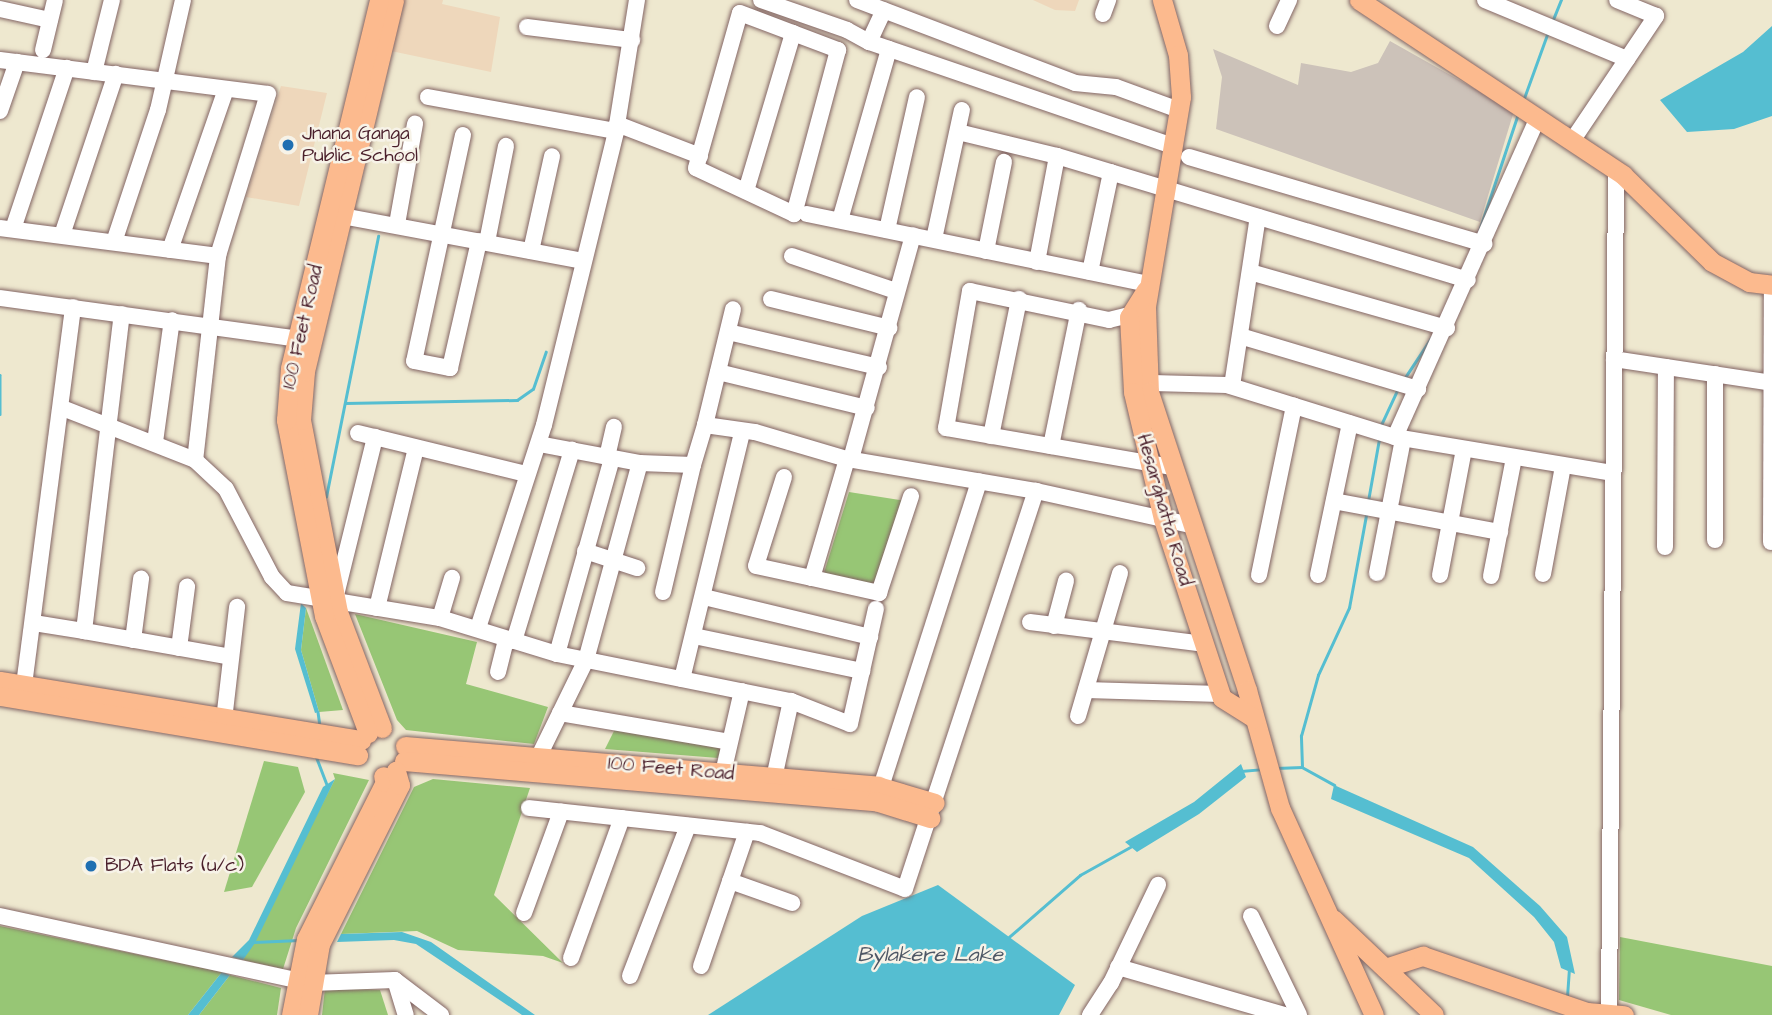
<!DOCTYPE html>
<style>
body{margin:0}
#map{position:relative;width:1772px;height:1015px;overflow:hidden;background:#eee8cf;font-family:"Architects Daughter",sans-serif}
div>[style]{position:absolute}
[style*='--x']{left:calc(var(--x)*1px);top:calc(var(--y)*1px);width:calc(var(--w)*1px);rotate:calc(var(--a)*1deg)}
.built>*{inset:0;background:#eed7bb}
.industrial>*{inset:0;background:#ccc2b9}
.green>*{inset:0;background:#97c675}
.water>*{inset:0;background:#55bed1}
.stream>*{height:2.5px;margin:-1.25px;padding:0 1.25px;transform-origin:1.25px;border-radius:1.25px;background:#55bed1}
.roads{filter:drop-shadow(0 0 2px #836564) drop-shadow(0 0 2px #836564)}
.minor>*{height:16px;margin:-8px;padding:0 8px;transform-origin:8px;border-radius:8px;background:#fff}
.major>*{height:19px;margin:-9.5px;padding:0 9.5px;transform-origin:9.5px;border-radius:9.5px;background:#fcba8e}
.dots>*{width:19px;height:19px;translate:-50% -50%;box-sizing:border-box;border:4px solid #f7f3e8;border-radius:50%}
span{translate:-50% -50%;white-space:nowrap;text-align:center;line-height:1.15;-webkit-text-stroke:5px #f7f3e8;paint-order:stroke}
.poi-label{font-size:19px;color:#4a1f2b}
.left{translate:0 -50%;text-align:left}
.street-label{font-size:19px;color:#4a1f2b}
.water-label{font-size:21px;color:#4e5765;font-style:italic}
</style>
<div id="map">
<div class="built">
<i style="clip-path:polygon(401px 0,443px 0,442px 4px,500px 17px,491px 72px,391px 51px)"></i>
<i style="clip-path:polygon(1033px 0,1079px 0,1075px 11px,1055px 10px)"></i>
<i style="clip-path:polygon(281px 86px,327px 93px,299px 206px,246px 197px)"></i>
</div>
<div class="industrial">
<i style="clip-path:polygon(1390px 41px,1514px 111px,1480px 222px,1216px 129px,1222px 77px,1213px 49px,1298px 85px,1301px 63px,1351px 72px,1378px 63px)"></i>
</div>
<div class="green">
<i style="clip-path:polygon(849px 492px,906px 501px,877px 587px,823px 576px)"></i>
<i style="clip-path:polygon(306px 608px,343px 710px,319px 712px,301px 650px)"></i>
<i style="clip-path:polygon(355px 614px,477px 642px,466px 684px,548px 707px,534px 744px,406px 730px,397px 720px)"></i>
<i style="clip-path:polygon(615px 729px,721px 745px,718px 758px,605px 749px)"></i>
<i style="clip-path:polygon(264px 761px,298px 767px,305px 792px,252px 887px,224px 892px)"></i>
<i style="clip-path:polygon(333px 773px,369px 780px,296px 928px,283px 969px,243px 960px,335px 779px)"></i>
<i style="clip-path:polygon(433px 779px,530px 788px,494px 895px,563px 963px,543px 956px,458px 950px,417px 931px,341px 934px,414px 787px)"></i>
<i style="clip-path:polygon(0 926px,222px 972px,188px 1015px,0 1015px)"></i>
<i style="clip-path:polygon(1620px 937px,1772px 966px,1772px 1015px,1671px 1015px,1619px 1000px)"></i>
<i style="clip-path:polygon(230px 975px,281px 988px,277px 1015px,199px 1015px)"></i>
<i style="clip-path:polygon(325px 988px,380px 990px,388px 1015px,322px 1015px)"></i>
</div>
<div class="water">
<i style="clip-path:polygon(1772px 26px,1772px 116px,1734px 129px,1687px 132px,1660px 100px,1743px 52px)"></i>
<i style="clip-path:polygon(301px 603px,306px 608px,301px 650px,319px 712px,315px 713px,295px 649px)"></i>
<i style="clip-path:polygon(1241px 764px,1246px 777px,1199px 814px,1137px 852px,1125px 842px,1194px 802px)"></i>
<i style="clip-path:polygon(335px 779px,255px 943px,243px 960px,232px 957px,249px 940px,323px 787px)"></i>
<i style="clip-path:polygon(1334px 785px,1473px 847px,1540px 906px,1567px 937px,1575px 974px,1561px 968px,1554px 942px,1534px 917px,1469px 858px,1331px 799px)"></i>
<i style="clip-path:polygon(938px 885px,1075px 985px,1059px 1015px,708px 1015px,862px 916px)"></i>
<i style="clip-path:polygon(402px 932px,431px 942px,535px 1015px,522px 1015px,416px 944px,394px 940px,337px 942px,341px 934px)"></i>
<i style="clip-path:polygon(222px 972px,230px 975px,199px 1015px,188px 1015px)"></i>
</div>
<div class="stream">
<i style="--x:1552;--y:22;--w:24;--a:-68"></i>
<i style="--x:1523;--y:101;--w:73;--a:-70.1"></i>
<i style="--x:1477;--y:237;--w:130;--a:-71.6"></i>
<i style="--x:0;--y:375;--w:39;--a:90"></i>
<i style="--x:1404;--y:379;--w:49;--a:-56.6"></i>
<i style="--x:345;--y:403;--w:172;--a:-1"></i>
<i style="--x:517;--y:400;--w:19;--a:-35"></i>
<i style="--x:533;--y:389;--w:39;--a:-71"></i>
<i style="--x:1381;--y:425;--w:38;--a:-65"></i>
<i style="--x:326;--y:497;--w:266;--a:-78.7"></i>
<i style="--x:1368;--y:501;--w:63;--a:-79.9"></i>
<i style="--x:318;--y:712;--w:14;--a:82"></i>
<i style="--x:316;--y:756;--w:31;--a:69"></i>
<i style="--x:1302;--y:767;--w:31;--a:-92"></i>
<i style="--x:1301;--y:736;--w:63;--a:-74.4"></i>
<i style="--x:1318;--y:675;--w:74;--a:-65.2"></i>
<i style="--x:1349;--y:608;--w:95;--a:-79.6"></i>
<i style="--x:1276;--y:768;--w:26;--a:-2"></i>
<i style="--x:1302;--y:767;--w:37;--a:29"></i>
<i style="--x:1241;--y:771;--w:21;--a:-5"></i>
<i style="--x:1009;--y:937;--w:94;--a:-41.1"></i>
<i style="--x:1080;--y:875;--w:60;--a:-29.1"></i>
<i style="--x:254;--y:942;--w:45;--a:-2.5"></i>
<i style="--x:1567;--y:997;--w:28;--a:-86"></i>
</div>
<div class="roads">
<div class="minor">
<i style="--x:761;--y:0;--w:91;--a:19.2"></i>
<i style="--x:847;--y:30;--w:25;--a:29"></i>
<i style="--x:869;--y:42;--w:320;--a:18.9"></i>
<i style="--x:857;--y:0;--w:233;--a:20.8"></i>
<i style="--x:1075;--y:83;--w:41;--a:5.6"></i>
<i style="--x:1116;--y:87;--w:67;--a:20.1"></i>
<i style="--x:1485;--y:0;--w:154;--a:22.6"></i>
<i style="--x:0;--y:9;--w:51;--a:12.4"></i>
<i style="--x:740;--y:13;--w:105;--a:20.7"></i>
<i style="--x:838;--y:50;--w:170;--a:105"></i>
<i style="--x:794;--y:214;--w:108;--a:-154.9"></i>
<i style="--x:696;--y:168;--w:161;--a:-74.2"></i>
<i style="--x:1103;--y:14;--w:15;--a:-70"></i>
<i style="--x:1277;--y:26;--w:29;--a:-65"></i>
<i style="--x:527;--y:27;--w:106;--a:7.1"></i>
<i style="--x:869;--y:42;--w:35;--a:-65"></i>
<i style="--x:43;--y:50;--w:51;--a:-76.5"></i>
<i style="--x:0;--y:60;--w:270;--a:7.2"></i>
<i style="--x:268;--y:94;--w:170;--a:107.2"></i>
<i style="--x:218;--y:256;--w:205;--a:96.4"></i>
<i style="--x:195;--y:460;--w:143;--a:-158.6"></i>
<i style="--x:94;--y:72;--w:74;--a:-76"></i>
<i style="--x:428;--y:97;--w:191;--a:10.3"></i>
<i style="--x:0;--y:111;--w:52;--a:-70.9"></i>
<i style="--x:617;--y:124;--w:89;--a:21.1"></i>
<i style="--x:958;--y:132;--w:102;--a:13.6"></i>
<i style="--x:1057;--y:156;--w:429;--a:16.8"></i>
<i style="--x:463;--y:135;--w:231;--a:102.2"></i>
<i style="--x:414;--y:361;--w:37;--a:11"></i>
<i style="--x:450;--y:368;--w:130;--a:-77.1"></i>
<i style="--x:1572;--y:141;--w:151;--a:-56.1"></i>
<i style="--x:1656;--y:16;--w:42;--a:-157.7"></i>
<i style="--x:1189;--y:157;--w:308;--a:16.4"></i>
<i style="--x:746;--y:191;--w:165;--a:-73.4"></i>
<i style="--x:332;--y:214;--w:255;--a:10.6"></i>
<i style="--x:807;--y:214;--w:349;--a:11.6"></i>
<i style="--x:840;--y:220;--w:178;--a:-74"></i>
<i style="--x:397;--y:224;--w:102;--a:-79.8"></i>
<i style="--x:0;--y:228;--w:220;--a:7.3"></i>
<i style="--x:13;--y:229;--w:170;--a:-71.5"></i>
<i style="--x:887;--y:230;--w:136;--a:-77.3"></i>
<i style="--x:62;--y:235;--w:170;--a:-71.5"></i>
<i style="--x:934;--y:239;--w:132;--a:-77.8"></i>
<i style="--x:114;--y:242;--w:139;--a:-71.6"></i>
<i style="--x:158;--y:110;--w:113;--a:-77.2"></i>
<i style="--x:487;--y:242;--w:98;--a:-78.8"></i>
<i style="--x:170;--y:250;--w:170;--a:-70.8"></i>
<i style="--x:531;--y:251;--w:97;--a:-77.5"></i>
<i style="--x:986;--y:251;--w:91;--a:-78.6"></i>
<i style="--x:792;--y:256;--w:110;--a:18.6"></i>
<i style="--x:1037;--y:262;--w:108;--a:-79.3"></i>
<i style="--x:1090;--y:272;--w:102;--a:-78.1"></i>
<i style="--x:1250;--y:272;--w:205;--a:15.9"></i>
<i style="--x:0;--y:298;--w:309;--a:7.8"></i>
<i style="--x:771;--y:299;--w:122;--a:13.8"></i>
<i style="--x:1137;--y:313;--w:29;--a:166"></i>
<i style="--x:1109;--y:320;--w:142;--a:-168.2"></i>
<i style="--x:970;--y:291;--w:139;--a:99.9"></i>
<i style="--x:946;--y:428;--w:229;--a:9.8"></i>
<i style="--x:728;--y:332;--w:155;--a:13.1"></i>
<i style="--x:1240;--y:336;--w:186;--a:16.6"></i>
<i style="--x:1614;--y:359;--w:160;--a:8.6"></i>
<i style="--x:718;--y:372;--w:153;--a:13.6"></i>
<i style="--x:1152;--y:383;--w:75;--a:1.5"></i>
<i style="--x:1227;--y:385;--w:176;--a:17.2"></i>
<i style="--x:1395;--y:437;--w:221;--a:9.4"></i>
<i style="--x:1232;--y:386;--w:171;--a:-81.3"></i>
<i style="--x:705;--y:425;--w:119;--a:-76.4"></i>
<i style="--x:358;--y:433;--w:173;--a:13.7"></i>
<i style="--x:991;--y:436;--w:140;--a:-78.4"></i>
<i style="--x:1395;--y:437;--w:350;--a:-65.9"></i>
<i style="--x:155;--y:442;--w:123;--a:-82.1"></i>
<i style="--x:539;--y:444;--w:103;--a:10.7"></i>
<i style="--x:640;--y:463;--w:53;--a:2.2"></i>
<i style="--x:693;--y:465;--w:42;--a:-73.3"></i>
<i style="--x:705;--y:425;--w:50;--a:8"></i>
<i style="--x:755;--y:432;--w:96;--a:16.4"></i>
<i style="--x:847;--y:459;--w:192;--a:9.6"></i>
<i style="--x:1036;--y:491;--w:159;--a:12.4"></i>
<i style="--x:1051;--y:446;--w:139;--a:-78.4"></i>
<i style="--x:607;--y:457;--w:31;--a:-77"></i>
<i style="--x:851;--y:459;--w:232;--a:-74.5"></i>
<i style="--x:195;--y:460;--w:42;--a:43.1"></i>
<i style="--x:226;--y:489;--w:99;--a:62.4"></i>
<i style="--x:272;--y:577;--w:22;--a:47"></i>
<i style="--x:287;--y:593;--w:155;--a:9.3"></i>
<i style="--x:440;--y:618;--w:122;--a:17.1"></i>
<i style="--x:557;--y:654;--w:239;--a:11.4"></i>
<i style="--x:791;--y:701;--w:63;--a:21.3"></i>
<i style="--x:850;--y:724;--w:118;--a:-77.3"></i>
<i style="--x:784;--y:477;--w:93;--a:107.5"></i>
<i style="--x:756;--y:566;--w:57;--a:12.1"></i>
<i style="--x:812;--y:578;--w:124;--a:-73.6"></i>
<i style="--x:1334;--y:501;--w:169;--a:10.6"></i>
<i style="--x:1715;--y:540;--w:166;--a:-90"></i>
<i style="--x:1771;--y:542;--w:257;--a:-89.8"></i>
<i style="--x:1665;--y:547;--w:180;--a:-89.7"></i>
<i style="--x:585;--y:551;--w:55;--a:18.1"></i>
<i style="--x:1377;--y:573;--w:136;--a:-79"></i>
<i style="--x:1543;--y:574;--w:110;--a:-79.5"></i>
<i style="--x:1259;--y:575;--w:173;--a:-78.3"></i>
<i style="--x:1318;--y:575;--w:155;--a:-78.1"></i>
<i style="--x:1440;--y:575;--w:128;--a:-79.2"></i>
<i style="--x:1491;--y:576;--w:120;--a:-79"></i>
<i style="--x:812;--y:578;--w:69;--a:12.6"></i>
<i style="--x:879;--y:593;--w:102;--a:-71.7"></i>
<i style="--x:663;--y:592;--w:130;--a:-76.7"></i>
<i style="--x:336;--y:595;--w:163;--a:-76.1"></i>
<i style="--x:704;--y:597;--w:171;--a:13.5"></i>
<i style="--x:377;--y:608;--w:165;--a:-76.3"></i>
<i style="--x:440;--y:618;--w:42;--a:-73.3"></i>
<i style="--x:1030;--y:622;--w:175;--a:7.2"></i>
<i style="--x:34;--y:623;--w:51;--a:9.1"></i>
<i style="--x:84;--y:631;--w:319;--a:-83.2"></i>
<i style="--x:1054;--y:626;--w:47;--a:-75.1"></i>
<i style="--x:478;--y:628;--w:213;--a:-72"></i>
<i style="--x:544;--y:425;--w:303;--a:-76.2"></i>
<i style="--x:616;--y:131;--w:133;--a:-80.9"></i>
<i style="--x:84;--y:631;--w:149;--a:10"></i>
<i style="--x:694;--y:636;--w:172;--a:11.8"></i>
<i style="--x:133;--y:640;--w:62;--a:-82.5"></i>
<i style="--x:514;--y:641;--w:200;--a:-73.1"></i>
<i style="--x:179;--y:648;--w:62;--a:-82.5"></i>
<i style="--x:557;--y:654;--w:204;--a:-74.3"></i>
<i style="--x:498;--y:672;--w:33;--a:-76"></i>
<i style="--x:682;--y:679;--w:253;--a:-76.3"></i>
<i style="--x:24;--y:685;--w:381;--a:-82.6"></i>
<i style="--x:1086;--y:690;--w:134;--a:1.7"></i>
<i style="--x:560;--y:713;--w:172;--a:9.7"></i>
<i style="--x:1078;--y:716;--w:149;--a:-73.6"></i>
<i style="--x:224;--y:720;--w:114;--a:-83.4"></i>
<i style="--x:538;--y:758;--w:109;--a:-63.9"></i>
<i style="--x:586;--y:660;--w:204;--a:-74.7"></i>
<i style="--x:723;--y:773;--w:84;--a:-77"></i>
<i style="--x:774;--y:778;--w:79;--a:-77.6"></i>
<i style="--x:881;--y:787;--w:321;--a:-72.2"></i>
<i style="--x:529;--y:808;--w:232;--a:6.2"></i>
<i style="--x:760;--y:833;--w:155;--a:21.1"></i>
<i style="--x:905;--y:889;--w:419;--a:-71.8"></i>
<i style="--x:730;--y:881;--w:66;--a:19.5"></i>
<i style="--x:524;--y:913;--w:108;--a:-69.9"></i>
<i style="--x:0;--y:916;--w:318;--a:12.2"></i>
<i style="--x:311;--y:983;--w:84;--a:-2"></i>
<i style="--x:395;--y:980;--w:58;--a:37.3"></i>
<i style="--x:1251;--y:916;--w:110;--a:64.1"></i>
<i style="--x:571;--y:958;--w:149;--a:-70"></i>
<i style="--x:701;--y:966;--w:142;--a:-71.1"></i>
<i style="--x:1118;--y:967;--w:173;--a:16.1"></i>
<i style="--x:630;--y:976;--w:161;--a:-68.9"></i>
<i style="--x:395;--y:980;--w:37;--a:73"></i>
<i style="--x:1609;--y:1011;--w:841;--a:-89.52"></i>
<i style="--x:1090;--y:1015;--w:38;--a:-57"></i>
<i style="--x:1111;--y:983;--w:109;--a:-64.4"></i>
</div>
<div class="major">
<i style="--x:1162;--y:0;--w:57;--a:73.8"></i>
<i style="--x:1178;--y:55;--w:42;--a:85.9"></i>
<i style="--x:1181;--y:97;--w:213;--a:99.5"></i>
<i style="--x:1146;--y:307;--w:85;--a:88"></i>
<i style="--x:1149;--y:392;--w:314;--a:71.8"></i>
<i style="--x:1247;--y:690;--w:123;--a:74.4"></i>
<i style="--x:1280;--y:808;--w:227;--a:65.6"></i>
<i style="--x:1359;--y:0;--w:317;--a:33.5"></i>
<i style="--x:1623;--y:175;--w:124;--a:44.3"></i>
<i style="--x:1712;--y:262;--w:42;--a:28.4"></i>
<i style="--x:1749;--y:282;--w:23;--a:7"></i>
<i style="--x:1146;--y:290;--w:32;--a:122"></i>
<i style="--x:1129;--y:317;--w:75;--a:86.9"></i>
<i style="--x:1133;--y:392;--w:130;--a:76.7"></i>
<i style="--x:1163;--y:519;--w:188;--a:71.8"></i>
<i style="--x:1222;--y:698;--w:38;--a:32"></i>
<i style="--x:0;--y:681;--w:366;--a:9.3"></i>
<i style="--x:0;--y:696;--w:363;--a:9.4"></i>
<i style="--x:382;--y:728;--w:124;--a:-110.8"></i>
<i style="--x:338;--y:612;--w:196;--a:-100.9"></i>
<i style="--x:301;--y:420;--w:49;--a:-85.3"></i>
<i style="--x:305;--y:371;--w:382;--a:-76.5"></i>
<i style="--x:368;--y:733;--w:125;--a:-110.6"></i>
<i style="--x:324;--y:616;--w:200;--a:-101"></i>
<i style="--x:286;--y:420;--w:52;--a:-85.6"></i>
<i style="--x:290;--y:368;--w:379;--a:-76.4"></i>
<i style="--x:405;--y:746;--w:475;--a:4.8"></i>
<i style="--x:878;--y:786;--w:59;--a:16.6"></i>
<i style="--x:404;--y:761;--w:473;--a:4.9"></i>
<i style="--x:875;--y:801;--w:58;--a:17.2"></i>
<i style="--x:1333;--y:919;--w:139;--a:43.5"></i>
<i style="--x:1385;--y:968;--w:40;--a:-18"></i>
<i style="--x:1423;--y:956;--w:173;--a:18.9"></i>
<i style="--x:1587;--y:1012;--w:37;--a:5"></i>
<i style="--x:291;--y:1015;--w:77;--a:-78.8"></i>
<i style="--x:306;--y:939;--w:176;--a:-63.3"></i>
<i style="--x:385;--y:782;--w:6;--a:-108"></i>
<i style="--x:308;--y:1015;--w:72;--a:-80.4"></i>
<i style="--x:320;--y:944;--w:178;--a:-63.3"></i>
<i style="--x:400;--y:785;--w:15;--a:-106"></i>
</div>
</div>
<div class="dots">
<i style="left:288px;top:145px;background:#1f6fb2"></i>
<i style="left:91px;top:866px;background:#1f6fb2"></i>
</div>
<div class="poi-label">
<span class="left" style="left:302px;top:145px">Jnana Ganga<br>Public School</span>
<span class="left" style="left:105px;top:866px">BDA Flats (u/c)</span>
</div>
<div class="street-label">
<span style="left:303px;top:327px;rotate:-77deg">100 Feet Road</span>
<span style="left:1164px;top:510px;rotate:74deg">Hesarghatta Road</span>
<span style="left:671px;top:769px;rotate:5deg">100 Feet Road</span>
</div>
<div class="water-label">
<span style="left:930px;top:955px">Bylakere Lake</span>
</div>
</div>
